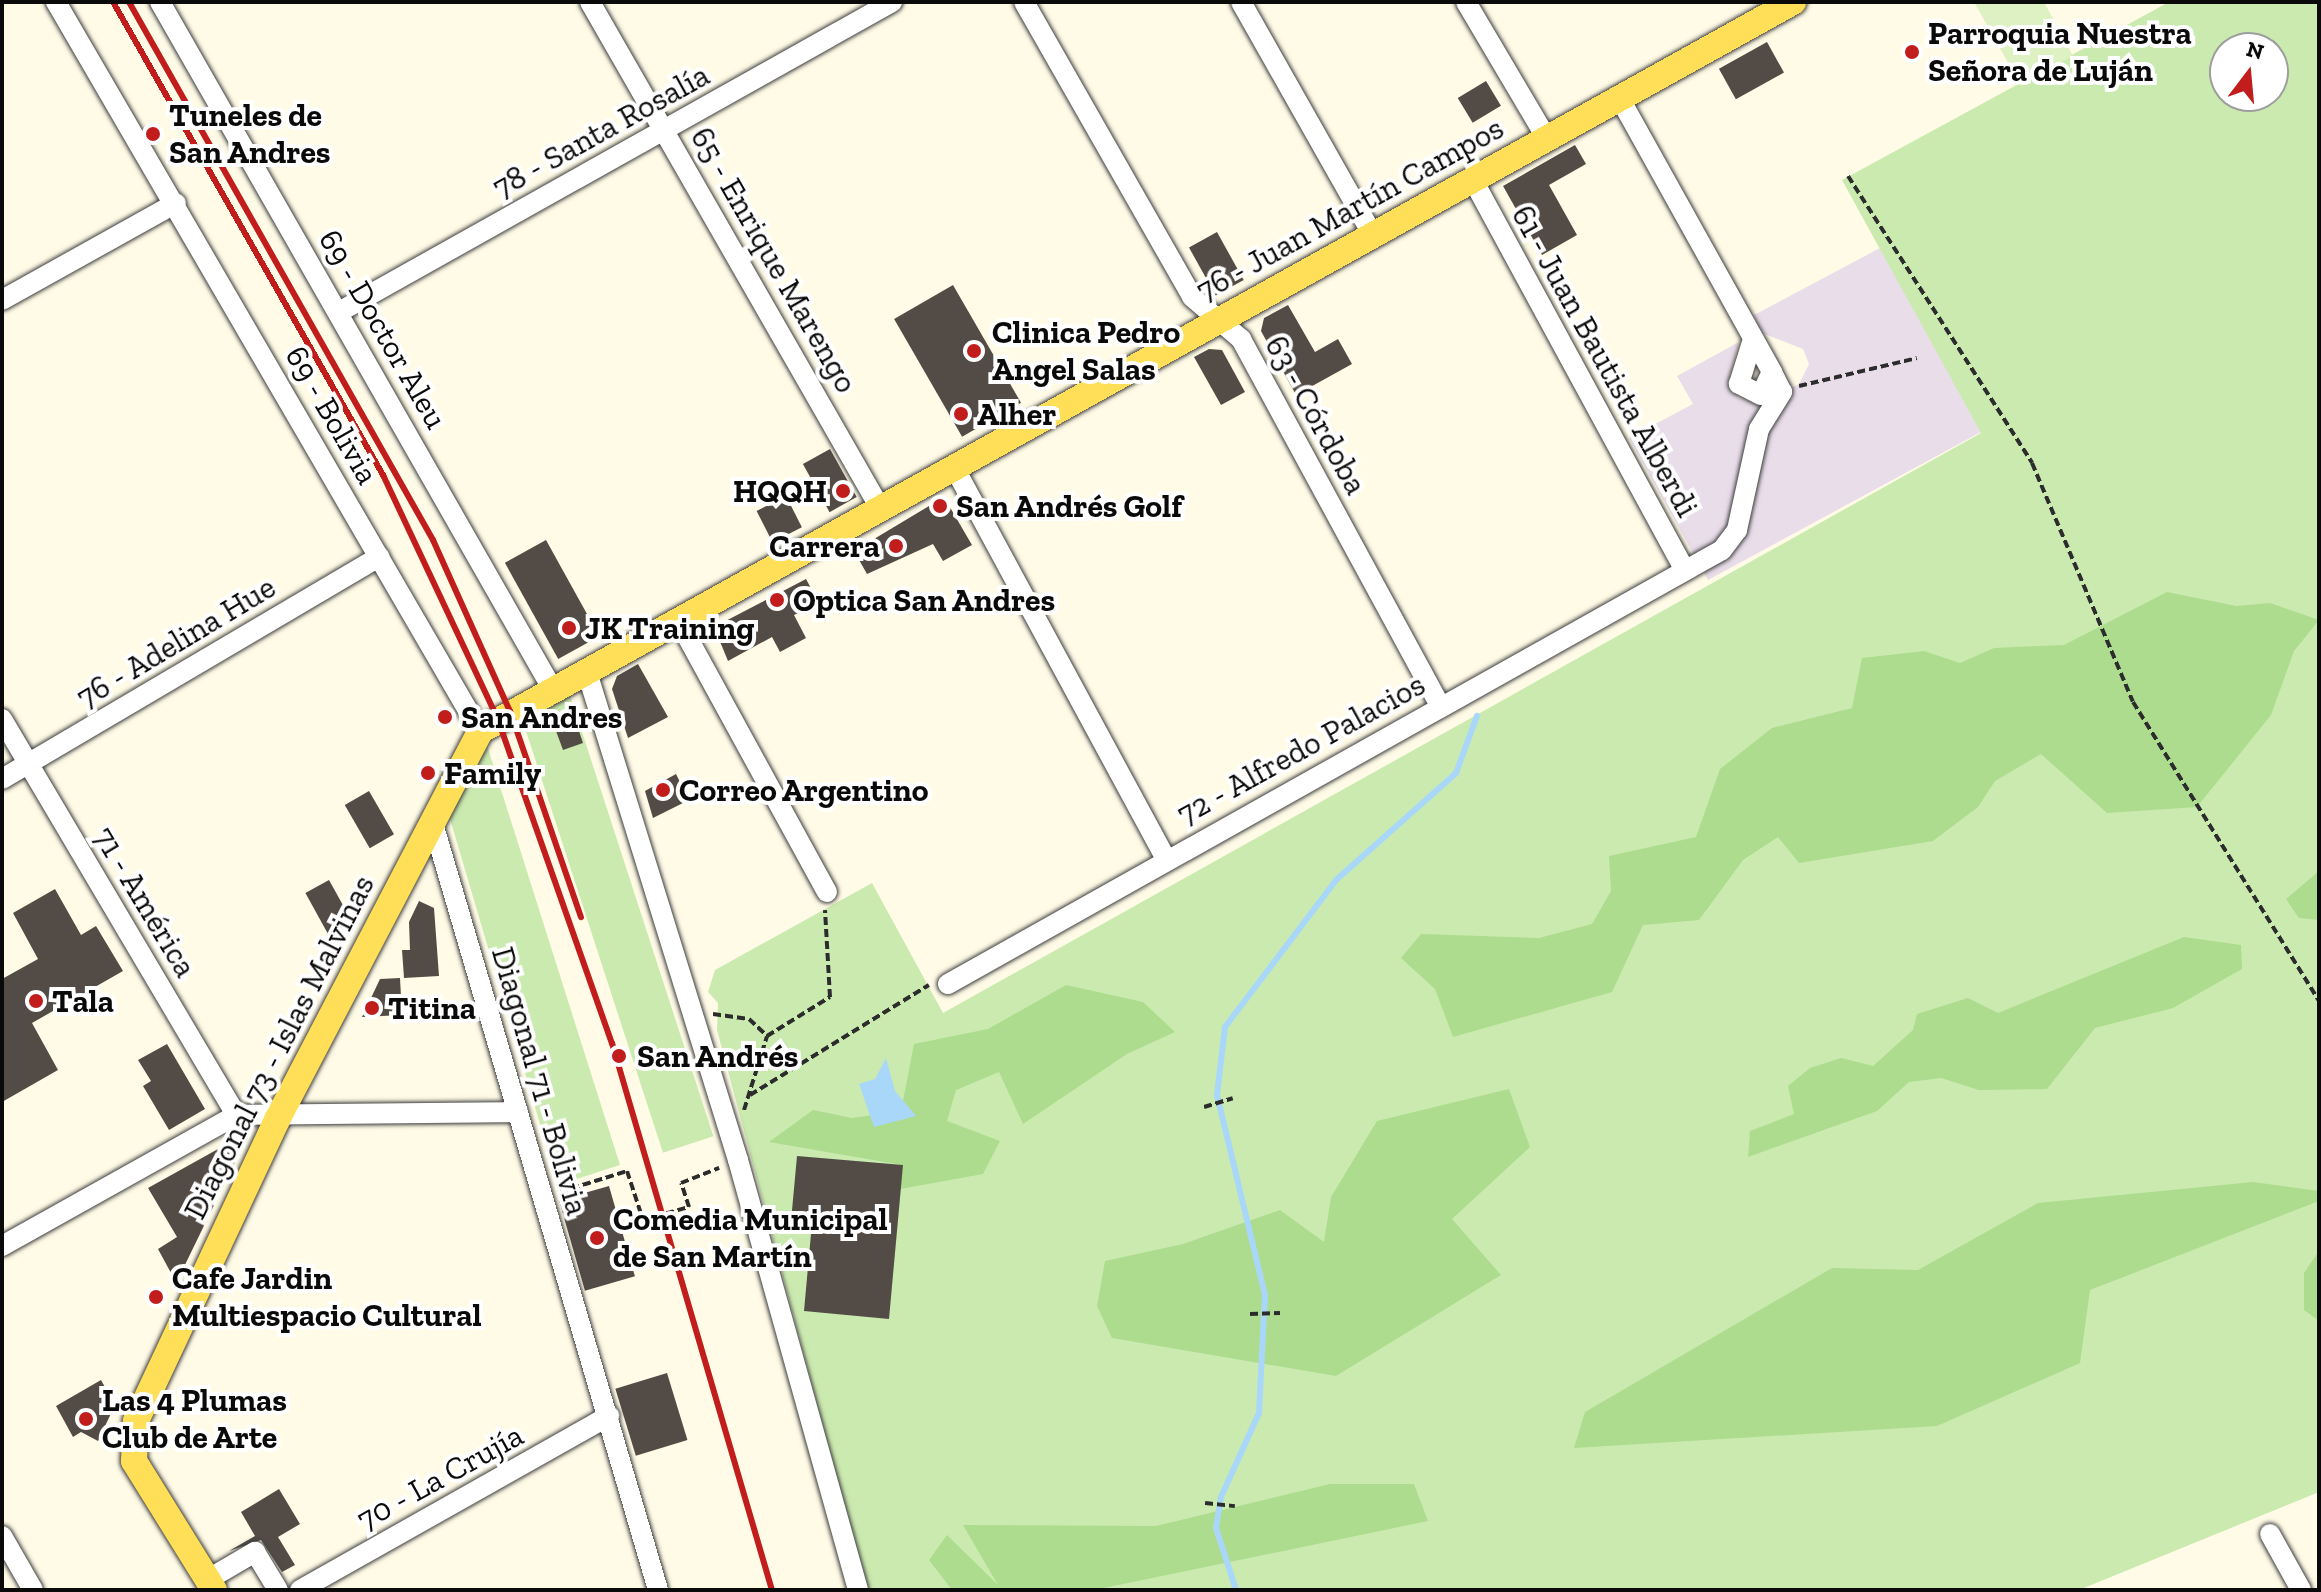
<!DOCTYPE html>
<meta charset="utf-8">
<style>
body{margin:0}
#map{position:relative;width:2321px;height:1592px;overflow:hidden;background:#fffbe7;font-family:"Zilla Slab",serif}
div>[style]{position:absolute}
[style*='--x']{left:calc(var(--x)*1px);top:calc(var(--y)*1px);width:calc(var(--w)*1px);rotate:calc(var(--a)*1deg)}
.industrial>*{inset:0;background:#e9ddea}
.green>*{inset:0;background:#cbeab0;transform-origin:0 0}
.forest>*{inset:0;background:#addc8e}
.pitch>*{inset:0;background:#def1c2}
.water>*{inset:0;background:#a9d7f9}
.stream>*{height:6px;margin:-3px;padding:0 3px;transform-origin:3px;border-radius:3px;background:#a9d7f9}
.building>*{inset:0;background:#534c46;transform-origin:0 0}
.path>*{height:4px;margin-top:-2px;transform-origin:0;background:repeating-linear-gradient(90deg,#2c2c2c 0 8px,transparent 0 12px)}
.roads{filter:drop-shadow(0 0 2px #3d3d3d) drop-shadow(0 0 2px #3d3d3d)}
.minor>*{height:20px;margin:-10px;padding:0 10px;transform-origin:10px;border-radius:10px;background:#fff}
.major>*{height:26px;margin:-13px;padding:0 13px;transform-origin:13px;border-radius:13px;background:#ffdf57}
.rail>*{height:6px;margin:-3px;padding:0 3px;transform-origin:3px;border-radius:3px;background:#c01d1c}
.path-bridge>*{height:4px;margin-top:-2px;transform-origin:0;background:repeating-linear-gradient(90deg,#2c2c2c 0 8px,transparent 0 12px)}
.dots>*{width:22px;height:22px;translate:-50% -50%;box-sizing:border-box;border:4px solid #fff;border-radius:50%}
span{translate:-50% -50%;white-space:nowrap;text-align:center;line-height:1.15;-webkit-text-stroke:8px #fff;paint-order:stroke}
.poi-label{font-size:32px;color:#0a0a0a;font-weight:700}
.left{translate:0 -50%;text-align:left}
.right{translate:-100% -50%;text-align:right}
.street-label{font-size:32px;color:#0a0a0a}
.frame{position:absolute;inset:0;border:4px solid #0a0a0a;pointer-events:none}
.north{position:absolute;left:2209px;top:32px;width:80px;height:80px;box-sizing:border-box;background:#fff;border:2px solid #9d9d9d;border-radius:50%;rotate:16deg;font-size:22px;font-weight:700;line-height:32px;text-align:center;color:#0a0a0a}
.north::after{content:'';display:block;margin:auto;width:28px;height:36px;background:#c01d1c;clip-path:polygon(50% 0,100% 100%,50% 72%,0 100%)}
</style>
<div id="map">
<div class="industrial">
<i style="clip-path:polygon(1880px 248px,1981px 432px,1708px 580px,1629px 438px,1693px 404px,1677px 376px,1739px 342px,1729px 380px,1738px 397px,1759px 404px,1799px 384px,1809px 364px,1803px 349px,1762px 333px,1754px 315px)"></i>
</div>
<div class="green">
<i style="clip-path:polygon(evenodd,2169px 2px,2319px 2px,2319px 1492px,2079px 1590px,867px 1590px,717px 1030px,718px 1003px,708px 992px,715px 970px,872px 883px,943px 1013px,1981px 433px,1842px 180px,2169px 2px,2225px 48px,2273px 48px,2273px 96px,2225px 96px,2225px 48px)"></i>
<i style="left:570px;top:695px;width:464px;height:53px;rotate:72deg"></i>
<i style="clip-path:polygon(485px 739px,620px 1165px,558px 1185px,448px 812px)"></i>
</div>
<div class="forest">
<i style="clip-path:polygon(2167px 592px,2236px 606px,2270px 603px,2319px 620px,2294px 651px,2271px 715px,2197px 807px,2107px 813px,2041px 754px,1995px 781px,1978px 807px,1933px 841px,1799px 863px,1778px 837px,1743px 860px,1699px 920px,1643px 925px,1612px 992px,1453px 1037px,1435px 989px,1401px 958px,1421px 934px,1539px 938px,1592px 924px,1611px 891px,1609px 856px,1696px 837px,1720px 769px,1772px 728px,1852px 708px,1862px 658px,1924px 651px,1960px 663px,1994px 648px,2064px 645px)"></i>
<i style="clip-path:polygon(2319px 871px,2319px 920px,2299px 918px,2286px 899px)"></i>
<i style="clip-path:polygon(2184px 937px,2241px 945px,2242px 969px,2173px 1008px,2095px 1028px,2047px 1089px,1979px 1090px,1941px 1078px,1909px 1082px,1877px 1111px,1748px 1157px,1750px 1131px,1794px 1114px,1788px 1086px,1810px 1068px,1841px 1058px,1873px 1066px,1913px 1030px,1917px 1014px,1968px 998px,1998px 1013px)"></i>
<i style="clip-path:polygon(1066px 985px,1143px 1002px,1175px 1032px,1127px 1054px,1023px 1124px,999px 1072px,956px 1090px,947px 1121px,1000px 1141px,983px 1174px,900px 1189px,902px 1165px,769px 1142px,813px 1110px,852px 1118px,901px 1111px,914px 1044px,988px 1029px)"></i>
<i style="clip-path:polygon(1509px 1089px,1530px 1147px,1452px 1219px,1501px 1275px,1336px 1376px,1112px 1338px,1097px 1306px,1105px 1261px,1183px 1244px,1280px 1210px,1324px 1242px,1331px 1197px,1377px 1121px)"></i>
<i style="clip-path:polygon(2253px 1182px,2319px 1191px,2319px 1201px,2090px 1290px,2080px 1363px,1937px 1426px,1574px 1448px,1585px 1412px,1832px 1268px,1918px 1270px,2038px 1203px)"></i>
<i style="clip-path:polygon(2319px 1251px,2319px 1321px,2304px 1310px,2304px 1273px)"></i>
<i style="clip-path:polygon(1330px 1484px,1414px 1484px,1428px 1521px,1094px 1590px,952px 1590px,929px 1560px,947px 1535px,998px 1585px,963px 1525px,1156px 1526px)"></i>
</div>
<div class="pitch">
<i style="clip-path:polygon(1974px 2px,2044px 2px,2073px 56px,2020px 84px)"></i>
</div>
<div class="water">
<i style="clip-path:polygon(886px 1058px,895px 1091px,916px 1116px,874px 1127px,859px 1084px,875px 1079px)"></i>
</div>
<div class="stream">
<i style="--x:1236;--y:1590;--w:65;--a:-107.9"></i>
<i style="--x:1216;--y:1528;--w:31;--a:-81"></i>
<i style="--x:1221;--y:1497;--w:92;--a:-65.7"></i>
<i style="--x:1259;--y:1413;--w:118;--a:-87.1"></i>
<i style="--x:1265;--y:1295;--w:206;--a:-103.5"></i>
<i style="--x:1217;--y:1095;--w:68;--a:-83.3"></i>
<i style="--x:1225;--y:1027;--w:184;--a:-52.9"></i>
<i style="--x:1336;--y:880;--w:161;--a:-41.7"></i>
<i style="--x:1456;--y:773;--w:61;--a:-69.8"></i>
</div>
<div class="building">
<i style="left:1767px;top:42px;width:35px;height:55px;rotate:61deg"></i>
<i style="left:1486px;top:81px;width:29px;height:33px;rotate:59deg"></i>
<i style="clip-path:polygon(1575px 145px,1586px 164px,1549px 185px,1577px 235px,1542px 255px,1503px 186px)"></i>
<i style="left:1217px;top:232px;width:55px;height:32px;rotate:61deg"></i>
<i style="left:953px;top:285px;width:136px;height:68px;rotate:60deg"></i>
<i style="clip-path:polygon(1288px 305px,1315px 352px,1338px 339px,1352px 364px,1296px 395px,1261px 331px,1264px 318px)"></i>
<i style="clip-path:polygon(1209px 349px,1222px 350px,1245px 392px,1221px 405px,1194px 357px)"></i>
<i style="left:830px;top:449px;width:55px;height:31px;rotate:61deg"></i>
<i style="left:786px;top:496px;width:35px;height:33px;rotate:63deg"></i>
<i style="clip-path:polygon(944px 497px,972px 545px,943px 561px,933px 544px,867px 574px,854px 551px)"></i>
<i style="left:546px;top:540px;width:110px;height:47px;rotate:61deg"></i>
<i style="clip-path:polygon(806px 579px,819px 603px,794px 615px,806px 638px,780px 652px,772px 637px,728px 661px,714px 627px)"></i>
<i style="clip-path:polygon(638px 664px,668px 717px,628px 738px,612px 689px,617px 676px)"></i>
<i style="clip-path:polygon(549px 712px,576px 722px,583px 743px,563px 750px)"></i>
<i style="clip-path:polygon(676px 774px,689px 800px,653px 818px,645px 791px)"></i>
<i style="left:369px;top:791px;width:50px;height:28px;rotate:60deg"></i>
<i style="left:329px;top:880px;width:49px;height:27px;rotate:61deg"></i>
<i style="clip-path:polygon(55px 889px,81px 935px,96px 926px,123px 971px,32px 1023px,58px 1070px,2px 1102px,2px 979px,38px 959px,13px 913px)"></i>
<i style="clip-path:polygon(419px 901px,434px 908px,439px 976px,404px 978px,402px 950px,410px 950px,409px 922px)"></i>
<i style="clip-path:polygon(400px 978px,402px 1015px,362px 1017px,380px 979px)"></i>
<i style="clip-path:polygon(167px 1044px,205px 1109px,169px 1130px,143px 1086px,151px 1081px,138px 1060px)"></i>
<i style="clip-path:polygon(227px 1144px,236px 1160px,181px 1273px,171px 1273px,158px 1249px,177px 1237px,148px 1188px)"></i>
<i style="clip-path:polygon(797px 1156px,903px 1165px,889px 1319px,804px 1311px,811px 1234px,790px 1232px)"></i>
<i style="left:609px;top:1186px;width:94px;height:52px;rotate:74deg"></i>
<i style="left:667px;top:1373px;width:70px;height:54px;rotate:73deg"></i>
<i style="clip-path:polygon(101px 1380px,115px 1405px,98px 1441px,81px 1432px,73px 1437px,56px 1406px)"></i>
<i style="clip-path:polygon(279px 1489px,300px 1524px,278px 1537px,295px 1565px,282px 1572px,261px 1540px,229px 1551px,255px 1536px,241px 1512px)"></i>
</div>
<div class="path">
<i style="--x:1848;--y:176;--w:341;--a:57.3"></i>
<i style="--x:2032;--y:463;--w:259;--a:67.1"></i>
<i style="--x:2133;--y:702;--w:352;--a:58.1"></i>
<i style="--x:1799;--y:386;--w:121;--a:-13.3"></i>
<i style="--x:713;--y:1014;--w:36;--a:8"></i>
<i style="--x:749;--y:1019;--w:25;--a:43"></i>
<i style="--x:750;--y:1095;--w:210;--a:-31.6"></i>
<i style="--x:1204;--y:1107;--w:30;--a:-17"></i>
<i style="--x:744;--y:1110;--w:77;--a:-72.7"></i>
<i style="--x:767;--y:1036;--w:74;--a:-31.8"></i>
<i style="--x:830;--y:997;--w:87;--a:-93.3"></i>
<i style="--x:560;--y:1192;--w:70;--a:-17.4"></i>
<i style="--x:627;--y:1171;--w:52;--a:71.9"></i>
<i style="--x:689;--y:1207;--w:25;--a:-108"></i>
<i style="--x:681;--y:1183;--w:41;--a:-21.5"></i>
<i style="--x:1250;--y:1314;--w:30;--a:-2"></i>
<i style="--x:1205;--y:1503;--w:30;--a:6"></i>
</div>
<div class="roads">
<div class="minor">
<i style="--x:56;--y:2;--w:843;--a:59.82"></i>
<i style="--x:160;--y:2;--w:790;--a:60.26"></i>
<i style="--x:590;--y:2;--w:583;--a:60.18"></i>
<i style="--x:1024;--y:2;--w:339;--a:60.3"></i>
<i style="--x:1192;--y:297;--w:65;--a:40.6"></i>
<i style="--x:1241;--y:339;--w:417;--a:61.5"></i>
<i style="--x:1241;--y:2;--w:268;--a:60.5"></i>
<i style="--x:1466;--y:2;--w:159;--a:59.4"></i>
<i style="--x:1619;--y:97;--w:315;--a:60.9"></i>
<i style="--x:1772;--y:372;--w:25;--a:116"></i>
<i style="--x:1761;--y:395;--w:25;--a:-153"></i>
<i style="--x:1739;--y:384;--w:47;--a:-72.7"></i>
<i style="--x:1473;--y:180;--w:444;--a:61.5"></i>
<i style="--x:2;--y:300;--w:199;--a:-29.1"></i>
<i style="--x:339;--y:312;--w:634;--a:-29.27"></i>
<i style="--x:954;--y:467;--w:446;--a:61.6"></i>
<i style="--x:678;--y:620;--w:310;--a:61.3"></i>
<i style="--x:586;--y:669;--w:514;--a:72.8"></i>
<i style="--x:738;--y:1160;--w:446;--a:74.4"></i>
<i style="--x:2;--y:719;--w:460;--a:59.4"></i>
<i style="--x:2;--y:779;--w:438;--a:-30.5"></i>
<i style="--x:432;--y:820;--w:802;--a:73.64"></i>
<i style="--x:948;--y:984;--w:887;--a:-29.28"></i>
<i style="--x:1722;--y:550;--w:25;--a:-53"></i>
<i style="--x:1737;--y:530;--w:103;--a:-77.7"></i>
<i style="--x:1759;--y:429;--w:44;--a:-58.1"></i>
<i style="--x:1782;--y:392;--w:22;--a:-117"></i>
<i style="--x:2;--y:1246;--w:268;--a:-29.2"></i>
<i style="--x:236;--y:1115;--w:282;--a:-0.6"></i>
<i style="--x:2270;--y:1534;--w:64;--a:61"></i>
<i style="--x:2;--y:1536;--w:62;--a:60.1"></i>
<i style="--x:207;--y:1580;--w:56;--a:-30.3"></i>
<i style="--x:255;--y:1552;--w:44;--a:58.8"></i>
<i style="--x:300;--y:1590;--w:355;--a:-29.4"></i>
</div>
<div class="major">
<i style="--x:214;--y:1590;--w:152;--a:-121.8"></i>
<i style="--x:134;--y:1461;--w:40;--a:-87.1"></i>
<i style="--x:136;--y:1421;--w:335;--a:-64.9"></i>
<i style="--x:278;--y:1118;--w:437;--a:-62.4"></i>
<i style="--x:480;--y:731;--w:1502;--a:-29.04"></i>
</div>
</div>
<div class="rail">
<i style="--x:113;--y:2;--w:545;--a:60.28"></i>
<i style="--x:383;--y:475;--w:268;--a:64.8"></i>
<i style="--x:497;--y:717;--w:346;--a:70.6"></i>
<i style="--x:612;--y:1043;--w:570;--a:73.7"></i>
<i style="--x:129;--y:2;--w:618;--a:60.53"></i>
<i style="--x:433;--y:540;--w:188;--a:65.8"></i>
<i style="--x:510;--y:711;--w:218;--a:71"></i>
</div>
<div class="path-bridge">
<i style="--x:643;--y:1220;--w:48;--a:-15.8"></i>
</div>
<div class="dots">
<i style="left:1912px;top:52px;background:#c01d1c"></i>
<i style="left:153px;top:134px;background:#c01d1c"></i>
<i style="left:974px;top:351px;background:#c01d1c"></i>
<i style="left:961px;top:414px;background:#c01d1c"></i>
<i style="left:843px;top:491px;background:#c01d1c"></i>
<i style="left:940px;top:506px;background:#c01d1c"></i>
<i style="left:896px;top:546px;background:#c01d1c"></i>
<i style="left:777px;top:600px;background:#c01d1c"></i>
<i style="left:569px;top:628px;background:#c01d1c"></i>
<i style="left:445px;top:717px;background:#c01d1c"></i>
<i style="left:428px;top:773px;background:#c01d1c"></i>
<i style="left:663px;top:790px;background:#c01d1c"></i>
<i style="left:36px;top:1001px;background:#c01d1c"></i>
<i style="left:372px;top:1008px;background:#c01d1c"></i>
<i style="left:619px;top:1056px;background:#c01d1c"></i>
<i style="left:597px;top:1238px;background:#c01d1c"></i>
<i style="left:156px;top:1297px;background:#c01d1c"></i>
<i style="left:86px;top:1419px;background:#c01d1c"></i>
</div>
<div class="poi-label">
<span class="left" style="left:1928px;top:52px">Parroquia Nuestra<br>Señora de Luján</span>
<span class="left" style="left:169px;top:134px">Tuneles de<br>San Andres</span>
<span class="left" style="left:992px;top:351px">Clinica Pedro<br>Angel Salas</span>
<span class="left" style="left:977px;top:414px">Alher</span>
<span class="right" style="left:827px;top:491px">HQQH</span>
<span class="left" style="left:956px;top:506px">San Andrés Golf</span>
<span class="right" style="left:880px;top:546px">Carrera</span>
<span class="left" style="left:793px;top:600px">Optica San Andres</span>
<span class="left" style="left:585px;top:628px">JK Training</span>
<span class="left" style="left:461px;top:717px">San Andres</span>
<span class="left" style="left:444px;top:773px">Family</span>
<span class="left" style="left:679px;top:790px">Correo Argentino</span>
<span class="left" style="left:52px;top:1001px">Tala</span>
<span class="left" style="left:388px;top:1008px">Titina</span>
<span class="left" style="left:637px;top:1056px">San Andrés</span>
<span class="left" style="left:613px;top:1238px">Comedia Municipal<br>de San Martín</span>
<span class="left" style="left:172px;top:1297px">Cafe Jardin<br>Multiespacio Cultural</span>
<span class="left" style="left:102px;top:1419px">Las 4 Plumas<br>Club de Arte</span>
</div>
<div class="street-label">
<span style="left:601px;top:131px;rotate:-29deg">78 - Santa Rosalía</span>
<span style="left:1350px;top:209px;rotate:-29deg">76 - Juan Martín Campos</span>
<span style="left:774px;top:260px;rotate:60deg">65 - Enrique Marengo</span>
<span style="left:383px;top:329px;rotate:60deg">69 - Doctor Aleu</span>
<span style="left:1605px;top:361px;rotate:61deg">61 - Juan Bautista Alberdi</span>
<span style="left:332px;top:415px;rotate:60deg">69 - Bolivia</span>
<span style="left:1316px;top:415px;rotate:61deg">63 - Córdoba</span>
<span style="left:176px;top:642px;rotate:-31deg">76 - Adelina Hue</span>
<span style="left:1301px;top:749px;rotate:-29deg">72 - Alfredo Palacios</span>
<span style="left:145px;top:902px;rotate:59deg">71 - América</span>
<span style="left:279px;top:1047px;rotate:-63deg">Diagonal 73 - Islas Malvinas</span>
<span style="left:540px;top:1081px;rotate:74deg">Diagonal 71 - Bolivia</span>
<span style="left:440px;top:1477px;rotate:-29deg">70 - La Crujía</span>
</div>
<div class="frame"></div>
<div class="north">N</div>
</div>
